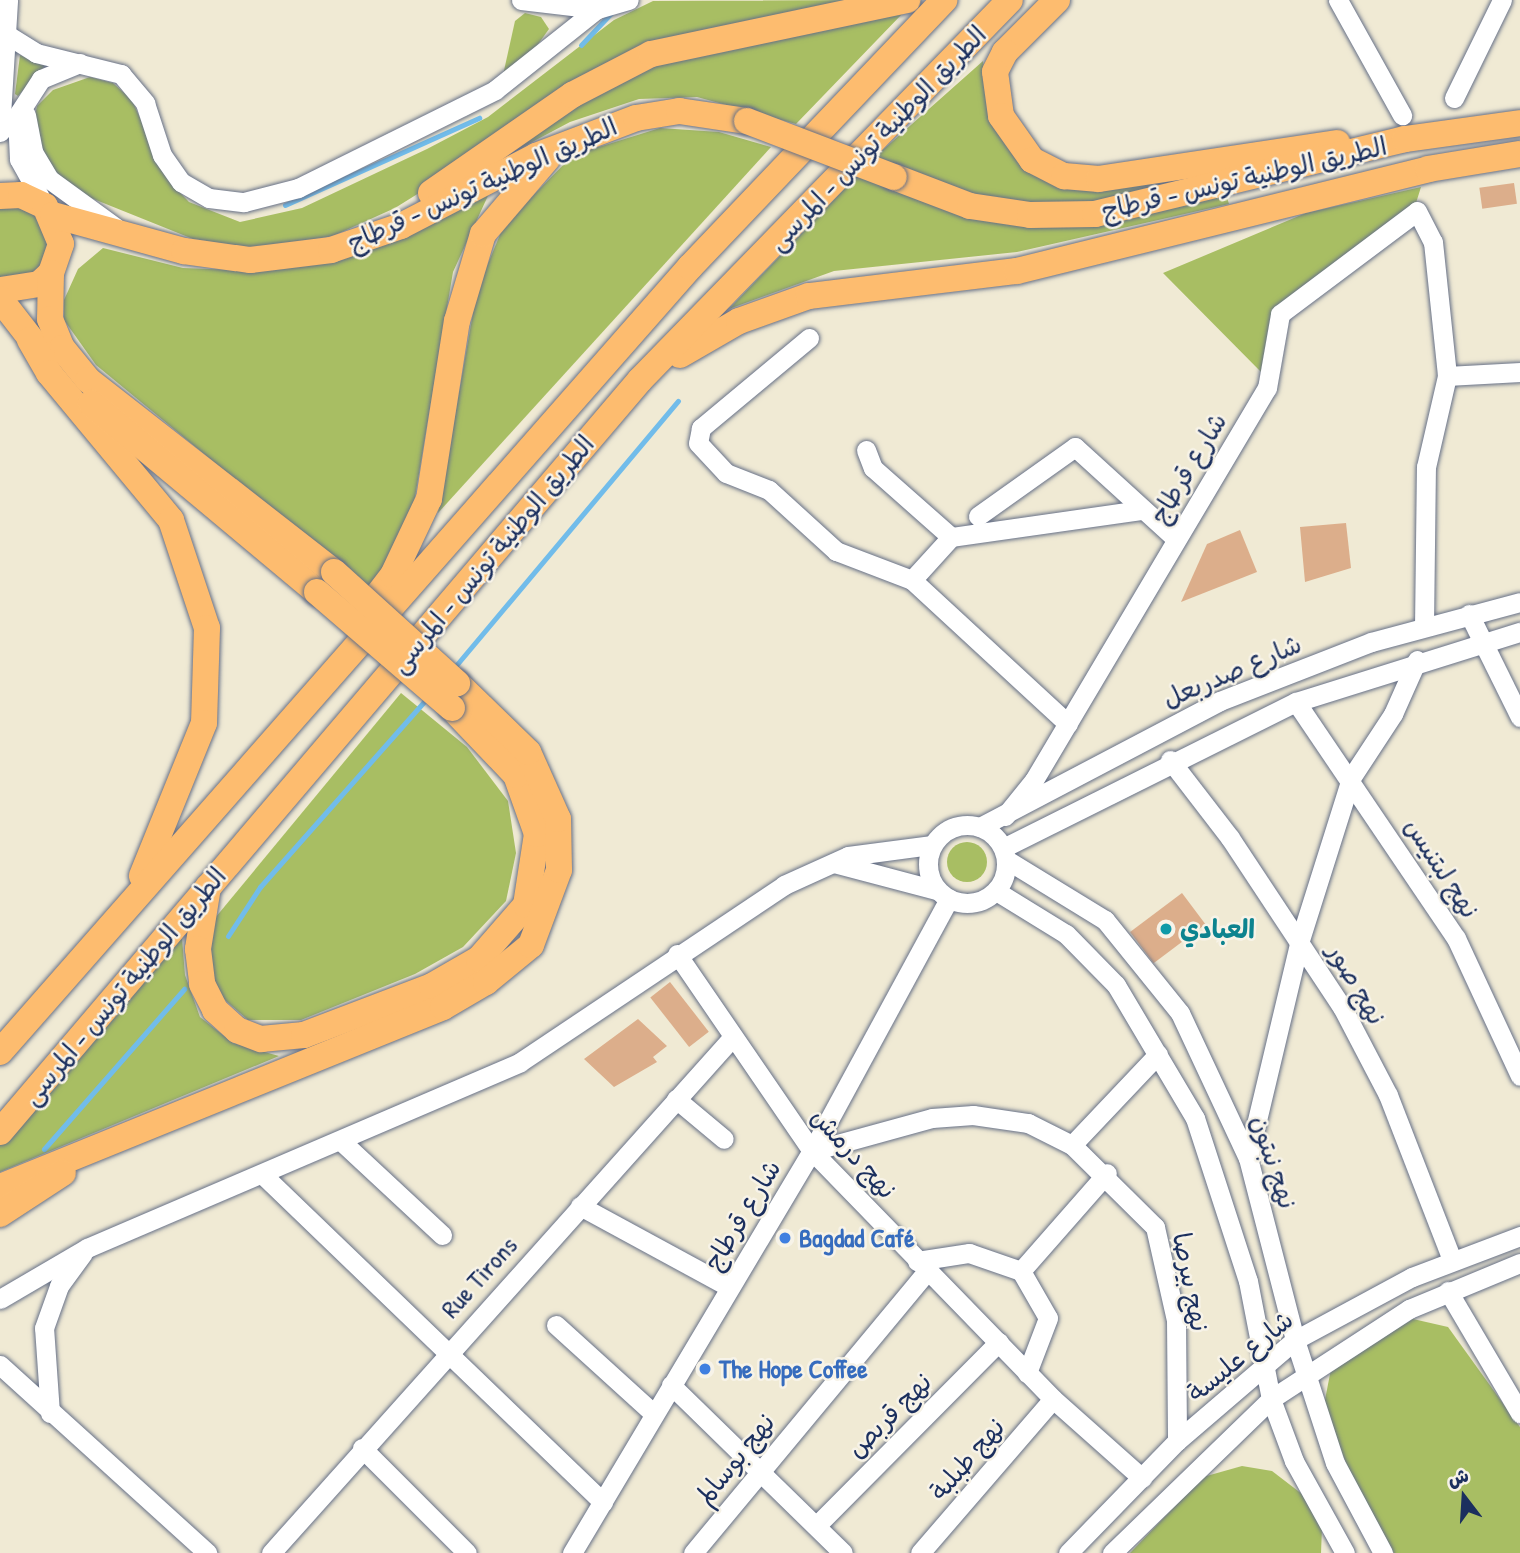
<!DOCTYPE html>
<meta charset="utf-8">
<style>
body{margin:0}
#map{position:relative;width:1520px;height:1553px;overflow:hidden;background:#f0ead4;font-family:"Patrick Hand","Playpen Sans Arabic",sans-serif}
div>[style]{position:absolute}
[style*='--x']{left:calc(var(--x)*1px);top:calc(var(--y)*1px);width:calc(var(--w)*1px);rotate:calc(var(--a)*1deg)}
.green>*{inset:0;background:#a8be63}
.round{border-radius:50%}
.stream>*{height:5px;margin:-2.5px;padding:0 2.5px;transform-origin:2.5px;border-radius:2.5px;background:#71bcea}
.building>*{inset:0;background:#dcae8b;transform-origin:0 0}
.roads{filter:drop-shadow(0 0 2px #667087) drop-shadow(0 0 2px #667087)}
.minor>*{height:19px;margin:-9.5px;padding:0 9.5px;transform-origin:9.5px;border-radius:9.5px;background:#fff}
.minor>.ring{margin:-9.5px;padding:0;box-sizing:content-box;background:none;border:19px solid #fff;border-radius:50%}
.highway>*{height:26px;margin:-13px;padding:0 13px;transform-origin:13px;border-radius:13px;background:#fdbc6f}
.bridges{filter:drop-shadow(0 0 2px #667087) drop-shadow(0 0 2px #667087)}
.highway-bridge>*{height:26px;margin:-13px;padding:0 13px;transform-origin:13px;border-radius:13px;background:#fdbc6f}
.dots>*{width:19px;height:19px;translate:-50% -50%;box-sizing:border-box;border:4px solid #f7f3e8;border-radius:50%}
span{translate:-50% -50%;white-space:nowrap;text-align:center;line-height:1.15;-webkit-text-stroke:5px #f7f3e8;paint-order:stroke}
.street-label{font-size:26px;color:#1b2f5e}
.culture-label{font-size:26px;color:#0d838f;font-weight:700}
.left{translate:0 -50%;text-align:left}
.shop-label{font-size:26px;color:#366cbe;font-weight:700}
.north{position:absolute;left:1429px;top:1462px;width:70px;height:70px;-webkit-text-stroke:5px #f7f3e8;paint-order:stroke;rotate:343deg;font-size:19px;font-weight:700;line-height:28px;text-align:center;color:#1b2f5e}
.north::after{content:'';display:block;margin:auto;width:24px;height:32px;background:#1b2f5e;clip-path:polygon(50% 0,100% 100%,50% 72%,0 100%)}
</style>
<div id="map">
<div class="green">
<i style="clip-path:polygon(875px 0,653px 47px,395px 208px,333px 236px,257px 249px,193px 239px,81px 194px,49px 166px,33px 125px,37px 106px,53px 90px,90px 77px,113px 83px,132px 100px,167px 179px,189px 202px,240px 222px,302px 208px,427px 149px,488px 117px,614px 20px,653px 1px)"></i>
<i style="clip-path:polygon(525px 13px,541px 17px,549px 29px,523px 65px,503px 75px,515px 21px)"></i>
<i style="clip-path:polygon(903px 13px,796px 124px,697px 97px,639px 99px,570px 122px,481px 169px,636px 67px)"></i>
<i style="clip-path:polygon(20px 55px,45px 66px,18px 96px,15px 94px)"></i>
<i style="clip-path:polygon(983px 61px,991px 121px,1028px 166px,1219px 171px,1229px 204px,1017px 252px,834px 271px,729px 309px,876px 156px)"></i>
<i style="clip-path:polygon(660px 128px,719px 132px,771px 147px,438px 513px,477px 290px,504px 225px,573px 155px)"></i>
<i style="clip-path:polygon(492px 187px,453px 272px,414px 503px,395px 551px,369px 590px,96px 365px,64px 320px,64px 300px,78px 269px,103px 248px,183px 268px,263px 271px)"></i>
<i style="clip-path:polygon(1421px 187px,1411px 219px,1284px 309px,1263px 374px,1163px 273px,1306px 213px)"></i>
<i style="clip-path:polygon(10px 204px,35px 211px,50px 232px,48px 256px,33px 274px,0 277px,0 207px)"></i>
<i style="clip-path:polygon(401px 693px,467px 747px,508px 801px,516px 853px,506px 901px,463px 947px,415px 974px,301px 1020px,248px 1020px,217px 993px,209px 962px,215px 918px)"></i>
<i class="round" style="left:947px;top:842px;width:40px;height:40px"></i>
<i style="clip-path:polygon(182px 938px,185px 975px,200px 1017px,233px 1043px,279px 1056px,0 1172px,0 1145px)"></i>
<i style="clip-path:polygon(1413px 1319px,1448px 1327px,1520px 1427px,1520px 1553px,1394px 1553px,1349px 1471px,1324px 1405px,1331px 1369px)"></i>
<i style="clip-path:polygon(1242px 1466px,1272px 1471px,1302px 1494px,1322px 1528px,1321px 1553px,1130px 1553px,1203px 1477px)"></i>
</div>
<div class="stream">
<i style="--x:581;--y:45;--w:44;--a:-46.8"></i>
<i style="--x:285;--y:205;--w:213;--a:-24.2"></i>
<i style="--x:453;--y:669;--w:350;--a:-50"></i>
<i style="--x:228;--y:936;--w:59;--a:-56.9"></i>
<i style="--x:260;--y:887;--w:254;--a:-48.5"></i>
<i style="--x:44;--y:1149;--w:213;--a:-48.8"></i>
</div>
<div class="building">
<i style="left:1514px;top:183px;width:21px;height:35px;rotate:82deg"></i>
<i style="clip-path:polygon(1346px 523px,1351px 568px,1305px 582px,1300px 527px)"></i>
<i style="clip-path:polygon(1240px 530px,1257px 572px,1181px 602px,1207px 544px)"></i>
<i style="left:1182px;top:893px;width:39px;height:65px;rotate:53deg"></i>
<i style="left:670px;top:982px;width:63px;height:25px;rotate:52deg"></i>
<i style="clip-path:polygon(638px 1019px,667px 1046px,653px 1057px,657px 1062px,614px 1087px,584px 1059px)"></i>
</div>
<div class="roads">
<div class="minor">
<i style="--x:521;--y:0;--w:77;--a:6.8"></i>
<i style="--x:597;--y:9;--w:33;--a:-16"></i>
<i style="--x:1338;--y:0;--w:132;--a:60.9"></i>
<i style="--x:6;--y:34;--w:36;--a:32"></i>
<i style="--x:36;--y:53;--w:88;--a:13.9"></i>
<i style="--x:121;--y:74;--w:38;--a:50"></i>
<i style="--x:145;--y:103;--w:55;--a:71.9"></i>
<i style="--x:162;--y:155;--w:33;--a:55"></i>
<i style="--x:181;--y:182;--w:32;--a:30"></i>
<i style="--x:209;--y:198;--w:35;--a:7"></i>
<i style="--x:244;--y:202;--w:56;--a:-14.5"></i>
<i style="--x:298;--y:188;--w:220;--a:-26.4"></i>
<i style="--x:495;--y:90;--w:130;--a:-38.5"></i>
<i style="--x:597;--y:9;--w:9;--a:-77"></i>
<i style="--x:1454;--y:98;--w:109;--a:-63.9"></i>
<i style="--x:26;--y:115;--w:38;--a:79"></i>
<i style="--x:33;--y:152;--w:31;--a:59"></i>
<i style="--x:49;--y:179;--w:82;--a:36"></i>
<i style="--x:0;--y:132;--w:132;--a:-86.5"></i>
<i style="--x:45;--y:206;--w:54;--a:-119"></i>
<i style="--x:19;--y:159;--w:43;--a:-92.7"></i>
<i style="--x:17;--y:116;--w:44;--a:-57"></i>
<i style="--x:41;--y:79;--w:42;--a:-22.3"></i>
<i style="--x:809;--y:338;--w:141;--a:140.2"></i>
<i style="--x:701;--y:428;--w:15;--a:101"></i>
<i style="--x:698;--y:443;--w:41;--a:47"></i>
<i style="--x:726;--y:473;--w:46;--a:21.6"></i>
<i style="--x:769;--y:490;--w:91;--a:42.3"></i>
<i style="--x:836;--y:551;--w:81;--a:20.9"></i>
<i style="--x:912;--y:580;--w:212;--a:42.7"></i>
<i style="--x:866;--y:450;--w:19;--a:69"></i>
<i style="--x:873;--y:468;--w:104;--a:41.5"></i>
<i style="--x:978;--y:516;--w:119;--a:-35.4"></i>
<i style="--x:1075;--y:447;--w:137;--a:42.3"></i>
<i style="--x:912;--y:580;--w:58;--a:-47.8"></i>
<i style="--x:951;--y:537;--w:191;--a:-8.1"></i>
<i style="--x:1469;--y:614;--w:115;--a:63.7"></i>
<i style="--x:1424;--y:627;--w:160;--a:-89.3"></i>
<i style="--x:1426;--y:467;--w:93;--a:-77"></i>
<i style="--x:1296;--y:702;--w:285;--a:55.9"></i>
<i style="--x:1456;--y:938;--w:152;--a:65.1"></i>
<i style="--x:1170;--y:760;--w:98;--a:52.4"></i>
<i style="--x:1230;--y:838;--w:203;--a:56.5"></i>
<i style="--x:1342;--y:1007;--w:99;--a:62.4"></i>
<i style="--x:1388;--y:1095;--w:177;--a:68.8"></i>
<i style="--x:1005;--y:816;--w:46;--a:-51.1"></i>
<i style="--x:1034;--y:780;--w:456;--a:-59.3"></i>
<i style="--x:1267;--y:388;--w:75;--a:-80"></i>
<i style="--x:1280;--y:314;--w:171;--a:-36.9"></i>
<i style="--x:1417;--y:211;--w:35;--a:63"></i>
<i style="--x:1433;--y:242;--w:135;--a:84"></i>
<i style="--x:1447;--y:376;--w:73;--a:-3.1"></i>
<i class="ring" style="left:928px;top:825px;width:59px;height:59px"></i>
<i style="--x:980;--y:827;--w:271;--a:-27.7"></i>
<i style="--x:1220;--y:701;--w:162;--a:-21.3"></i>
<i style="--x:1371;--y:642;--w:154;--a:-15"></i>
<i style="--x:1003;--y:848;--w:327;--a:-26.5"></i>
<i style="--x:1296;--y:702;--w:235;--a:-17.4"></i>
<i style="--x:1007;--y:860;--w:115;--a:31.5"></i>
<i style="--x:1105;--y:920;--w:119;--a:51.1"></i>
<i style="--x:1180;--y:1013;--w:160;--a:64.9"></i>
<i style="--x:1248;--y:1158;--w:188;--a:75.5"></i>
<i style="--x:1295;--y:1340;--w:129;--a:72"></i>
<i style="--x:1335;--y:1463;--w:102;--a:61.9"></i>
<i style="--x:834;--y:863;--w:106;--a:14.8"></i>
<i style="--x:996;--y:891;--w:82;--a:31.6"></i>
<i style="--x:1066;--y:934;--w:71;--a:45.6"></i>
<i style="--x:1116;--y:985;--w:155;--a:59.3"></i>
<i style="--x:1195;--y:1118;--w:171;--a:72"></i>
<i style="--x:1248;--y:1281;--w:120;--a:79"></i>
<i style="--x:1271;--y:1399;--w:66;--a:69.6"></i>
<i style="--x:1294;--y:1461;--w:105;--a:61"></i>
<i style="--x:677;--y:954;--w:239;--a:55.6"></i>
<i style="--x:812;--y:1151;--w:346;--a:45.8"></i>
<i style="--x:1053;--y:1399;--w:119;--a:41.6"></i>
<i style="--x:676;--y:1099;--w:62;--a:39.8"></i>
<i style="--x:341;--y:1141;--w:138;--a:42.9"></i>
<i style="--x:1072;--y:1145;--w:125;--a:-46.6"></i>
<i style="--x:812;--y:1151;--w:124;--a:-15.4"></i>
<i style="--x:932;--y:1118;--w:41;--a:-4.2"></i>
<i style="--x:973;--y:1115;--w:56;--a:8.3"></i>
<i style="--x:1028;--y:1123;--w:49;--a:26.6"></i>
<i style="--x:1072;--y:1145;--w:117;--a:44.7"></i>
<i style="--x:1155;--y:1227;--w:95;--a:77.3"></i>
<i style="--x:1176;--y:1320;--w:121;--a:89.5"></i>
<i style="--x:1248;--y:1158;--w:224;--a:-76.6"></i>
<i style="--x:1300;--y:940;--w:170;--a:-72.5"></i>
<i style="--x:1351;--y:778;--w:77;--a:-56.7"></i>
<i style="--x:1393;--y:714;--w:59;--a:-66"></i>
<i style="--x:263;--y:1175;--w:472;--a:43.9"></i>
<i style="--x:580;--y:1206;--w:170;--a:28.5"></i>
<i style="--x:917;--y:1261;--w:53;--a:-8.7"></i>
<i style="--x:969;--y:1253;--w:55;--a:19.1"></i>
<i style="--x:1021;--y:1271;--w:54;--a:60.1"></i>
<i style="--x:1048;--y:1318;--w:59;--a:110.9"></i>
<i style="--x:1021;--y:1271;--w:130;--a:-48.7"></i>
<i style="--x:1448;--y:1291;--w:142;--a:59.5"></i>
<i style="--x:0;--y:1299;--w:101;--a:-30.4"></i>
<i style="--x:87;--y:1248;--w:471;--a:-23.2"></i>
<i style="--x:520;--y:1062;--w:318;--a:-33.8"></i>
<i style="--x:784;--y:885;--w:70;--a:-24.4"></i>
<i style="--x:848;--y:856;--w:85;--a:-7.5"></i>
<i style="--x:556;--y:1325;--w:132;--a:42.2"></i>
<i style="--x:0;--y:1365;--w:280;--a:42.2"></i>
<i style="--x:671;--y:1385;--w:240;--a:44.3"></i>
<i style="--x:50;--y:1413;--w:85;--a:-94"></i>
<i style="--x:44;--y:1328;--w:45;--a:-70.3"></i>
<i style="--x:59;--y:1286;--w:41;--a:-54"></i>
<i style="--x:362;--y:1448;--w:148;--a:45"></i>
<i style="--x:817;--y:1525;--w:258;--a:-45.2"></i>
<i style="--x:271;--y:1553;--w:688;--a:-48.18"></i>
<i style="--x:572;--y:1553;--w:468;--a:-59.2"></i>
<i style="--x:812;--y:1151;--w:287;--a:-61.5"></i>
<i style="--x:693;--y:1553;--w:366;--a:-50.3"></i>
<i style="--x:920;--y:1553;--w:203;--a:-49.2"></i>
<i style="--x:1068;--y:1553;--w:156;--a:-45.8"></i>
<i style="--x:1177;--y:1441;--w:155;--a:-40.6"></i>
<i style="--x:1295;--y:1340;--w:133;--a:-28.3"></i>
<i style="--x:1412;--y:1277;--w:116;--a:-20.8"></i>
<i style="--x:1112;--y:1553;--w:221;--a:-44.1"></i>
<i style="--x:1271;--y:1399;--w:165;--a:-33.1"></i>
<i style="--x:1409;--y:1309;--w:120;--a:-22.5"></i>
</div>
<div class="highway">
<i style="--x:1057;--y:0;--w:74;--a:135"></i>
<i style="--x:1005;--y:52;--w:22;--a:117"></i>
<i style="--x:995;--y:72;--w:44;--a:82.2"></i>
<i style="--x:1001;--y:116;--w:54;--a:54.8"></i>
<i style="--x:1032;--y:160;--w:36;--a:27"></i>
<i style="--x:1064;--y:176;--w:35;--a:5"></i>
<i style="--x:1099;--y:179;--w:241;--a:-8.6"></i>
<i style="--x:894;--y:177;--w:81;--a:20.9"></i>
<i style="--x:970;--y:206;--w:61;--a:8.5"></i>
<i style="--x:1030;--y:215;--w:65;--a:-0.9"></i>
<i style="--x:1095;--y:214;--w:319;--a:-13.6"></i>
<i style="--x:1405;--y:139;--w:116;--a:-7.9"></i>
<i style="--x:431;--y:193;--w:172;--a:-34.8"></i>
<i style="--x:572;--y:95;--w:89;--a:-27.4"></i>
<i style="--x:651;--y:54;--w:262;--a:-11.9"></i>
<i style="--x:0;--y:196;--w:21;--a:-3"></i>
<i style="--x:21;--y:195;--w:26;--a:25"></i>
<i style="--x:45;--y:206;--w:41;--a:67.2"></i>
<i style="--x:61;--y:244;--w:31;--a:109"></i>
<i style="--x:51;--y:273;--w:16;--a:137"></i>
<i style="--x:39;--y:284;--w:39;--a:171"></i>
<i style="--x:53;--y:215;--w:136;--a:15.4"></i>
<i style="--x:184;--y:251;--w:67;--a:7.8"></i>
<i style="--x:250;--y:260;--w:82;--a:-7"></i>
<i style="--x:331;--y:250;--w:74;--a:-18.9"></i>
<i style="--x:401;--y:226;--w:152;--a:-27.4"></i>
<i style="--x:536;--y:156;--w:107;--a:-20.8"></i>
<i style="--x:636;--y:118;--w:44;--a:-9.2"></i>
<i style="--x:679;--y:111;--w:69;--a:8.4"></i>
<i style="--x:51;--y:273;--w:46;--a:91.2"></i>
<i style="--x:50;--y:319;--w:31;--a:68"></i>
<i style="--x:62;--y:348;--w:41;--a:50.9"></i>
<i style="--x:88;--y:380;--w:312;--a:38"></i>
<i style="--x:0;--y:299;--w:68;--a:52.1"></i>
<i style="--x:30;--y:340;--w:38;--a:60"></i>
<i style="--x:49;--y:373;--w:191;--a:50.3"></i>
<i style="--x:171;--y:520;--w:114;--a:71.6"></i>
<i style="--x:207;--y:628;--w:95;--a:91.8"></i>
<i style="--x:204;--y:723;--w:165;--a:112.1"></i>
<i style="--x:680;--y:355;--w:68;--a:-30"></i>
<i style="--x:739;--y:321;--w:74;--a:-19.7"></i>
<i style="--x:809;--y:296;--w:209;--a:-6.9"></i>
<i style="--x:1017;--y:271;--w:423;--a:-13.9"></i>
<i style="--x:1428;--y:169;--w:93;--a:-9.3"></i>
<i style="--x:91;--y:403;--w:295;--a:39.9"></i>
<i style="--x:357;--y:622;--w:59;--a:-52.5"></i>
<i style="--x:393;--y:575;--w:84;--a:-64.7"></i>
<i style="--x:429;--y:499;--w:180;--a:-81.1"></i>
<i style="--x:457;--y:321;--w:91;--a:-73.4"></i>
<i style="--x:483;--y:234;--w:99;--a:-49.5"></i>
<i style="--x:208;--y:887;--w:63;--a:99.2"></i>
<i style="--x:198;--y:949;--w:35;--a:83"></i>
<i style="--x:202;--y:984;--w:29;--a:63"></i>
<i style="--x:215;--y:1010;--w:30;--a:42"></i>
<i style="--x:237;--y:1030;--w:26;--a:21"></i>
<i style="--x:261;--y:1039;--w:43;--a:-5.3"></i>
<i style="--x:304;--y:1035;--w:137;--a:-20.9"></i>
<i style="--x:432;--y:986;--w:54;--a:-29.9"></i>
<i style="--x:479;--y:959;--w:72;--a:-49"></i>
<i style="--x:526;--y:905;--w:72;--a:-81.2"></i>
<i style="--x:537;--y:834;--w:63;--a:-109.6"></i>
<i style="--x:516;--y:775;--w:93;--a:-133.7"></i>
<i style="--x:0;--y:1052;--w:1045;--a:-48.69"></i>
<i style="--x:690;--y:267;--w:369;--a:-46.4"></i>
<i style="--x:0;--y:1132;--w:987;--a:-49.6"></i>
<i style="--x:640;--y:380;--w:530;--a:-45.76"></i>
<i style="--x:0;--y:1187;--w:478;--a:-22.1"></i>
<i style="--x:443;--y:1007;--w:50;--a:-30.2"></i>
<i style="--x:486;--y:982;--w:58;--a:-39.4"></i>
<i style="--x:531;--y:945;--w:80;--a:-69.5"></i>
<i style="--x:559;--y:870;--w:51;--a:-91.1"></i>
<i style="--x:558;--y:819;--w:73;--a:-114.1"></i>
<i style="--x:528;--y:752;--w:99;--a:-135.8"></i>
<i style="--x:0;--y:1214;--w:75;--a:-33.1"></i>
</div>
</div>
<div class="bridges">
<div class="highway-bridge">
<i style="--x:747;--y:121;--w:157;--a:20.9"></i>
<i style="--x:334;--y:572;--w:166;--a:42.1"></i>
<i style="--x:317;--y:592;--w:178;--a:40.7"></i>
</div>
</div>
<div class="dots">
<i style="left:1166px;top:929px;background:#0f9aa8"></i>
<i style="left:785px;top:1238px;background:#3f7fe0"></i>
<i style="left:705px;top:1369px;background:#3f7fe0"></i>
</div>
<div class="street-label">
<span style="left:877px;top:138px;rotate:-46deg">الطريق الوطنية تونس - المرسى</span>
<span style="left:1244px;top:178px;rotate:-13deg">الطريق الوطنية تونس - قرطاج</span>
<span style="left:482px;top:184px;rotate:-24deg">الطريق الوطنية تونس - قرطاج</span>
<span style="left:1188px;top:468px;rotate:-59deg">شارع قرطاج</span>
<span style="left:492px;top:554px;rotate:-50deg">الطريق الوطنية تونس - المرسى</span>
<span style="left:1232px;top:671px;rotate:-23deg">شارع صدربعل</span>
<span style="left:1442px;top:868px;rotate:57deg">نهج لبتنيس</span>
<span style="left:1357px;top:984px;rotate:60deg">نهج صور</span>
<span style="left:124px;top:986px;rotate:-50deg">الطريق الوطنية تونس - المرسى</span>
<span style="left:854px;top:1153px;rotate:48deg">نهج درمش</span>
<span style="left:1274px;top:1162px;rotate:72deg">نهج نبتون</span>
<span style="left:742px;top:1215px;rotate:-59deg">شارع قرطاج</span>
<span style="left:479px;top:1277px;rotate:-48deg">Rue Tirons</span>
<span style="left:1191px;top:1282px;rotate:79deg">نهج بيرصا</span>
<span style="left:1240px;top:1356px;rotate:-39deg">شارع عليسة</span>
<span style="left:889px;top:1415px;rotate:-45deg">نهج قربص</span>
<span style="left:735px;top:1459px;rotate:-51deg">نهج بوسالم</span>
<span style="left:967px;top:1459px;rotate:-49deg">نهج طبلبة</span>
</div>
<div class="culture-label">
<span class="left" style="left:1180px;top:929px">العبادي</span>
</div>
<div class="shop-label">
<span class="left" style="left:799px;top:1238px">Bagdad Café</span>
<span class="left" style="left:719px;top:1369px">The Hope Coffee</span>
</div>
<div class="north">ش</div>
</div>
